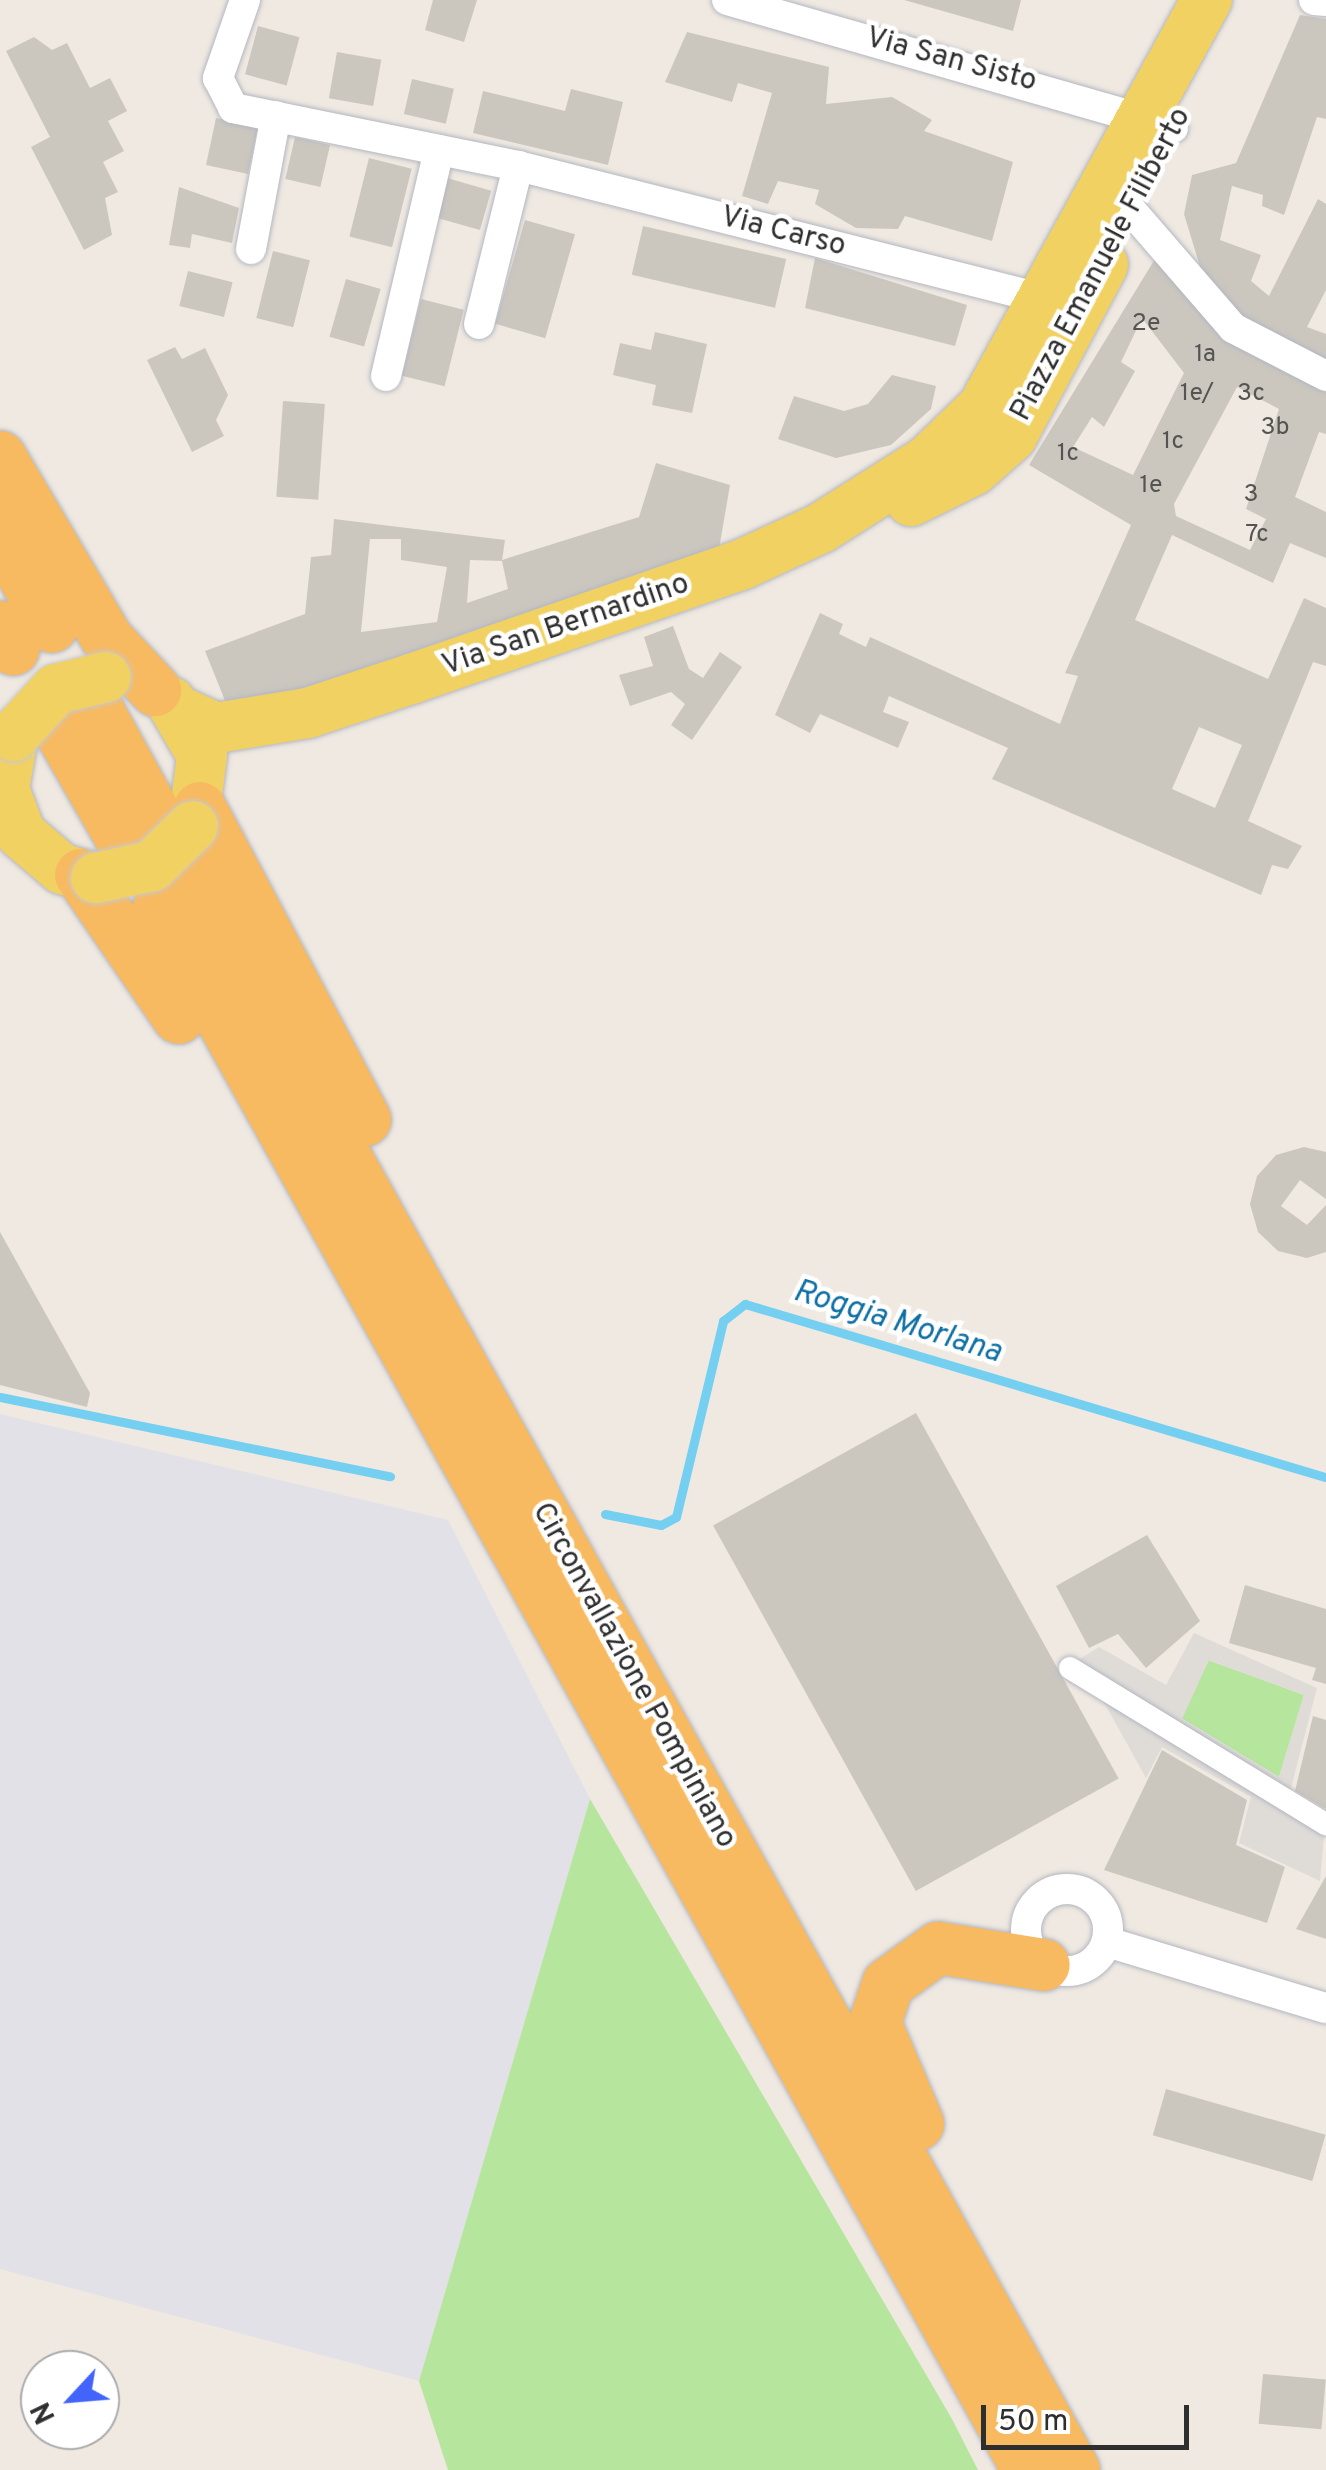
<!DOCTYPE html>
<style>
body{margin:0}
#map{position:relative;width:1326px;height:2470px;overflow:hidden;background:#efe9e1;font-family:Overpass,sans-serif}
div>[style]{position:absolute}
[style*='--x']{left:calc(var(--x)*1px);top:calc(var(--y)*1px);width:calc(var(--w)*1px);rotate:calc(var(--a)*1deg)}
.industrial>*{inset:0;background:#e3e1e8}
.green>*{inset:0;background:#b6e59e}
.plaza>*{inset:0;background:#dfdcd8}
.stream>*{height:9px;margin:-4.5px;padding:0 4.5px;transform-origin:4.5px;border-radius:4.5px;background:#75cff0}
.building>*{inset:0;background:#cbc7bf;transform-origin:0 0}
.roads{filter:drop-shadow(0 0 2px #b4b7c1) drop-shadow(0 0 2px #b4b7c1)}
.pedestrian>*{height:22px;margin:-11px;padding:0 11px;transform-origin:11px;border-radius:11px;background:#fff}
.minor>*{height:30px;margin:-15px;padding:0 15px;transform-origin:15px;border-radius:15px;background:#fff}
.minor>.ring{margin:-15px;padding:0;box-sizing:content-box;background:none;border:30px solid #fff;border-radius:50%}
.primary>*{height:50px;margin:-25px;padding:0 25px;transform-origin:25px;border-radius:25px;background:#f2d163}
.trunk>*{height:52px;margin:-26px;padding:0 26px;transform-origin:26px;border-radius:26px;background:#f8ba60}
.bridges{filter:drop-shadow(0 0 2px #c9c9c9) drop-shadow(0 0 2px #c9c9c9)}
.primary-bridge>*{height:50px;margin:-25px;padding:0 25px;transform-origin:25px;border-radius:25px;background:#f2d163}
span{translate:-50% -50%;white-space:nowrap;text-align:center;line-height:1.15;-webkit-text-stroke:9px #fff;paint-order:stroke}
.number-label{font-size:25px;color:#555452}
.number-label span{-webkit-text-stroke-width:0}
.street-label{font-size:30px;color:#2e2e2e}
.water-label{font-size:32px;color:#0d6fa3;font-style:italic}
.north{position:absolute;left:20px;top:2350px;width:100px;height:100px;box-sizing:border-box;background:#fff;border:2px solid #ababab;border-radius:50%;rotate:244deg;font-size:28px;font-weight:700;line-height:40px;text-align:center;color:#2e2e2e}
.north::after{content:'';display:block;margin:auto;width:35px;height:45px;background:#4264fb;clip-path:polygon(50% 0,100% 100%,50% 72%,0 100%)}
.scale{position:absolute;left:981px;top:2405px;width:208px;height:45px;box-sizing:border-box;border:5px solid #2e2e2e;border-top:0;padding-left:12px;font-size:30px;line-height:35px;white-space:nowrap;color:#2e2e2e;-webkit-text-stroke:8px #fff;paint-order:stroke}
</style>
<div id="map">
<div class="industrial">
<i style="clip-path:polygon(0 1414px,448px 1520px,590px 1799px,419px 2381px,0 2269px)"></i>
</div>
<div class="green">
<i style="clip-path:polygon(1208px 1660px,1304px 1695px,1279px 1777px,1181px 1718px)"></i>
<i style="clip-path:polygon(590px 1799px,952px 2419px,978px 2470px,448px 2470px,419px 2381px)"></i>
</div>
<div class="plaza">
<i style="clip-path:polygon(evenodd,1194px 1633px,1317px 1688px,1290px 1792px,1326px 1813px,1320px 1881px,1239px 1843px,1251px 1797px,1162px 1747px,1146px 1778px,1080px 1659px,1099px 1647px,1166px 1685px,1194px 1633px,1209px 1660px,1304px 1695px,1279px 1777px,1182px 1719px,1209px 1660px)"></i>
</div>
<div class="stream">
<i style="--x:0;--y:1397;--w:398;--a:11.5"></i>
<i style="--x:605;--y:1514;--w:57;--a:11.1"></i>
<i style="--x:661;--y:1525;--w:17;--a:-28"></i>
<i style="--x:676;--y:1517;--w:202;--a:-76.5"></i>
<i style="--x:723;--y:1321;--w:28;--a:-38"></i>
<i style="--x:745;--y:1304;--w:605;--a:16.61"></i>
</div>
<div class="building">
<i style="clip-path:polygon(433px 0,477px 0,464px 42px,425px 30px)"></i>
<i style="clip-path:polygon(904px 0,1021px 0,1013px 31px)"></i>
<i style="clip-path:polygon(1300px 15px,1326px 19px,1326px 119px,1317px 117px,1284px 215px,1262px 206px,1263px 195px,1232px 186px,1220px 240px,1261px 255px,1251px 281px,1269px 296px,1318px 199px,1326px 204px,1326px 290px,1307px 327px,1326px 334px,1326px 366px,1236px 317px,1205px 283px,1184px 214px,1192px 175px,1236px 163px)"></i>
<i style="left:258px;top:26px;width:43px;height:50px;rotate:15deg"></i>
<i style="clip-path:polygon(687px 32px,829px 67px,826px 104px,892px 97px,932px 120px,924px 131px,1013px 162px,992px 241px,905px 216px,898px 229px,856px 228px,815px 204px,819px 190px,778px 181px,768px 204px,742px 196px,772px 93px,738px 83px,732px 102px,665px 82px)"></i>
<i style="clip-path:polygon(34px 37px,52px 50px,67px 43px,90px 88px,110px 78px,127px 111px,108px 121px,124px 151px,103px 162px,118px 192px,105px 198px,112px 235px,84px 250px,31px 147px,50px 137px,6px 51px)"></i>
<i style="left:337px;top:52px;width:45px;height:47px;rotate:10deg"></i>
<i style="left:412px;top:79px;width:43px;height:36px;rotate:13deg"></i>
<i style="clip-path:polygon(571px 89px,623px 102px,608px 165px,473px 133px,483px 91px,565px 111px)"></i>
<i style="left:216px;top:118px;width:43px;height:48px;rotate:12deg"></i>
<i style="left:295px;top:137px;width:36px;height:43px;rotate:13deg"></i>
<i style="left:369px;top:158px;width:44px;height:81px;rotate:14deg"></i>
<i style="left:447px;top:178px;width:46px;height:41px;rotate:16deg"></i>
<i style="clip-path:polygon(179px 187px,239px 208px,232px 243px,192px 234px,190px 248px,169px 245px)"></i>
<i style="left:525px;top:220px;width:52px;height:108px;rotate:16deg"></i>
<i style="left:643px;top:226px;width:147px;height:50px;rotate:13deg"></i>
<i style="left:273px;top:251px;width:38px;height:69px;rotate:14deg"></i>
<i style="clip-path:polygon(evenodd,1158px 254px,1220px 335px,1326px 387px,1326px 434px,1319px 432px,1295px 497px,1326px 512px,1326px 558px,1290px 543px,1273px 583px,1172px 535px,1135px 620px,1268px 679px,1304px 598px,1326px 608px,1326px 666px,1313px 662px,1248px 821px,1302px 846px,1288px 869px,1272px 865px,1261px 895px,992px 779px,1008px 748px,889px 696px,883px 712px,909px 722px,898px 748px,820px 714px,810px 733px,775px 715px,820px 613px,843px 624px,839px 634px,866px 647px,870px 637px,1060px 724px,1078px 676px,1065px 673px,1131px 525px,1029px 465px,1158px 254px,1142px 318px,1184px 373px,1133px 475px,1073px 447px,1092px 417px,1104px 427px,1135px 371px,1121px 362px,1142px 318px,1158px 254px,1237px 387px,1279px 409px,1246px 509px,1266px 519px,1250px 550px,1176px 516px,1174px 504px,1237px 387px,1158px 254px,1199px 727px,1242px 745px,1215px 808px,1172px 789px,1199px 727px)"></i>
<i style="clip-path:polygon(815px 258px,967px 305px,955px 346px,805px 308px)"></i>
<i style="left:188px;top:271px;width:46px;height:36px;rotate:14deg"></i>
<i style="left:346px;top:279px;width:36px;height:60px;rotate:16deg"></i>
<i style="left:421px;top:299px;width:44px;height:79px;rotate:14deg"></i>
<i style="clip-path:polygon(655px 332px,707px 344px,692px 413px,652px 405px,656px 385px,613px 375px,620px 343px,651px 350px)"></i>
<i style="clip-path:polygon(175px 347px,182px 359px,205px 348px,228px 395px,216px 420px,224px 436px,192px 452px,147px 360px)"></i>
<i style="clip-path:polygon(892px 375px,936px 386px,931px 409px,891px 445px,836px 458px,778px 439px,794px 396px,844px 411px,868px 404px)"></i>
<i style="left:283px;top:401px;width:42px;height:96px;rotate:4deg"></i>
<i style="clip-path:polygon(evenodd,656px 463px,730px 485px,718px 555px,230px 713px,205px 651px,305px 614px,311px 557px,331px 555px,334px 519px,505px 540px,502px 560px,639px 517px,656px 463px,370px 539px,401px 539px,401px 560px,447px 567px,437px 622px,361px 632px,370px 539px,656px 463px,470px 560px,502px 561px,508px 589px,467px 603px,470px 560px)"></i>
<i style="clip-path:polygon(673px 626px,689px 669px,703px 678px,720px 652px,742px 667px,692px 740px,671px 725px,685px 704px,671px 692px,630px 706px,619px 675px,653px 666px,644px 637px)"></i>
<i style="clip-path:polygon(1304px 1147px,1326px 1152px,1326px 1199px,1300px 1180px,1281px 1206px,1307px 1225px,1326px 1205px,1326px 1252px,1307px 1258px,1278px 1251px,1258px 1232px,1250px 1204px,1257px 1176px,1276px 1155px)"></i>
<i style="clip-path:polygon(0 1232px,90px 1393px,87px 1407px,0 1385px)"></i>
<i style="left:916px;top:1413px;width:418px;height:232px;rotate:61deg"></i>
<i style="clip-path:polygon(1147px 1535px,1200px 1621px,1146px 1668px,1118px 1634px,1089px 1648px,1056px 1586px)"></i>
<i style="clip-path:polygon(1245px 1585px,1326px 1609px,1326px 1684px,1312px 1680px,1316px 1668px,1229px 1643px)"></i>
<i style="clip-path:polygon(1313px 1716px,1326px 1720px,1326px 1809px,1295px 1791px)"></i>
<i style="clip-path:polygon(1162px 1750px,1247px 1800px,1236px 1845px,1285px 1867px,1267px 1923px,1104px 1870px)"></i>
<i style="clip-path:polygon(1326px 1876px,1326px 1939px,1296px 1929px)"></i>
<i style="left:1166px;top:2089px;width:166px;height:48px;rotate:16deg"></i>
<i style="left:1263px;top:2374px;width:63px;height:50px;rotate:5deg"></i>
</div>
<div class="roads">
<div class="pedestrian">
<i style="--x:1070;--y:1668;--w:300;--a:31.4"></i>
</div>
<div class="minor">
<i style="--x:245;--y:0;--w:83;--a:109.1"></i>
<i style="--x:218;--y:78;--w:34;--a:63"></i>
<i style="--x:233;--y:108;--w:291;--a:11.5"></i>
<i style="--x:518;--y:166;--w:547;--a:14.19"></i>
<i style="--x:727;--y:0;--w:464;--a:16"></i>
<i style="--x:1314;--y:0;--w:12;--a:5"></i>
<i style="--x:1130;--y:209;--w:157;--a:49.1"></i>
<i style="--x:1233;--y:328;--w:105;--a:27.3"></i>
<i style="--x:251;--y:249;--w:135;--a:-79.4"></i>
<i style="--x:479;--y:324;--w:163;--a:-76.1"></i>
<i style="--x:386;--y:376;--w:232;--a:-76.8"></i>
<i class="ring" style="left:1026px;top:1889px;width:52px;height:52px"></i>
<i style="--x:1107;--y:1942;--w:229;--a:16.8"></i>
</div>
<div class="primary">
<i style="--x:911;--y:501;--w:70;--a:-26.2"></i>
<i style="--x:974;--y:470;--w:51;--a:-41.8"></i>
<i style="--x:1012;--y:436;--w:194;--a:-62"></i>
<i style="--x:171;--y:702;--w:61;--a:59.7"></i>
<i style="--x:202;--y:755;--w:72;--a:97.2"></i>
<i style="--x:179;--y:711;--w:41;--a:24.7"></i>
<i style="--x:216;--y:728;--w:93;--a:-9.3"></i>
<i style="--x:308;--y:713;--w:112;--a:-18.3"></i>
<i style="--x:414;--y:678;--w:346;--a:-19.1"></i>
<i style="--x:741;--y:565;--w:88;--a:-24.8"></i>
<i style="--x:821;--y:528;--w:125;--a:-32.3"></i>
<i style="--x:927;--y:461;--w:78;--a:-44"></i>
<i style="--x:983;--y:407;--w:465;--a:-61.2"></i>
<i style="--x:13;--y:736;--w:54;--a:99.6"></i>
<i style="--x:4;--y:789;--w:48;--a:69.3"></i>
<i style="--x:21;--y:834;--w:54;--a:40.5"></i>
<i style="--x:62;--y:869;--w:35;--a:15"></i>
</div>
<div class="trunk">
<i style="--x:0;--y:457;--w:212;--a:59.5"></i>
<i style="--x:108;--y:640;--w:69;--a:46.8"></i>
<i style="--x:0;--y:533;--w:107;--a:61"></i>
<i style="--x:0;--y:627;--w:26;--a:59"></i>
<i style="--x:92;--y:700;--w:143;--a:61.1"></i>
<i style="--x:54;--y:720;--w:145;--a:60.3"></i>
<i style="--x:200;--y:808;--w:353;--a:62.1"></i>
<i style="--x:81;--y:875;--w:173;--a:55.6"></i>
<i style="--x:193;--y:882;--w:1816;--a:60.98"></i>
<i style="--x:159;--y:906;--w:1789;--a:60.94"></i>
<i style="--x:918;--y:2124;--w:110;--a:-113.1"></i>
<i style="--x:875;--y:2023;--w:41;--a:-71.6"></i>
<i style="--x:888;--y:1984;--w:62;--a:-35.8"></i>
<i style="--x:938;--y:1948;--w:107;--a:9.1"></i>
</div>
</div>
<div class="bridges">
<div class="primary-bridge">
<i style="--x:13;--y:736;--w:64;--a:-47.5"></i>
<i style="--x:56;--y:689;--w:51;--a:-13.5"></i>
<i style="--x:96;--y:878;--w:57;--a:-12.1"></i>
<i style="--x:152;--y:866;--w:57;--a:-44.3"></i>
</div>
</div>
<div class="number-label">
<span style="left:1146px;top:324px">2e</span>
<span style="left:1205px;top:355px">1a</span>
<span style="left:1197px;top:394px">1e/</span>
<span style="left:1251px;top:394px">3c</span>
<span style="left:1275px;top:428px">3b</span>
<span style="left:1173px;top:442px">1c</span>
<span style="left:1068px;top:454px">1c</span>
<span style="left:1151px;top:486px">1e</span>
<span style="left:1251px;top:495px">3</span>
<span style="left:1257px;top:535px">7c</span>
</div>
<div class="street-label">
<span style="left:951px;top:61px;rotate:15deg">Via San Sisto</span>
<span style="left:783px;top:233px;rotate:14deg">Via Carso</span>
<span style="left:1102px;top:265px;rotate:-62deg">Piazza Emanuele Filiberto</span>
<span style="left:566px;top:626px;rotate:-19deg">Via San Bernardino</span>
<span style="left:633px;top:1676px;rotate:61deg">Circonvallazione Pompiniano</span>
</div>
<div class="water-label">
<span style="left:897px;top:1323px;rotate:17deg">Roggia Morlana</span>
</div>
<div class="north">N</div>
<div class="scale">50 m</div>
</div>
